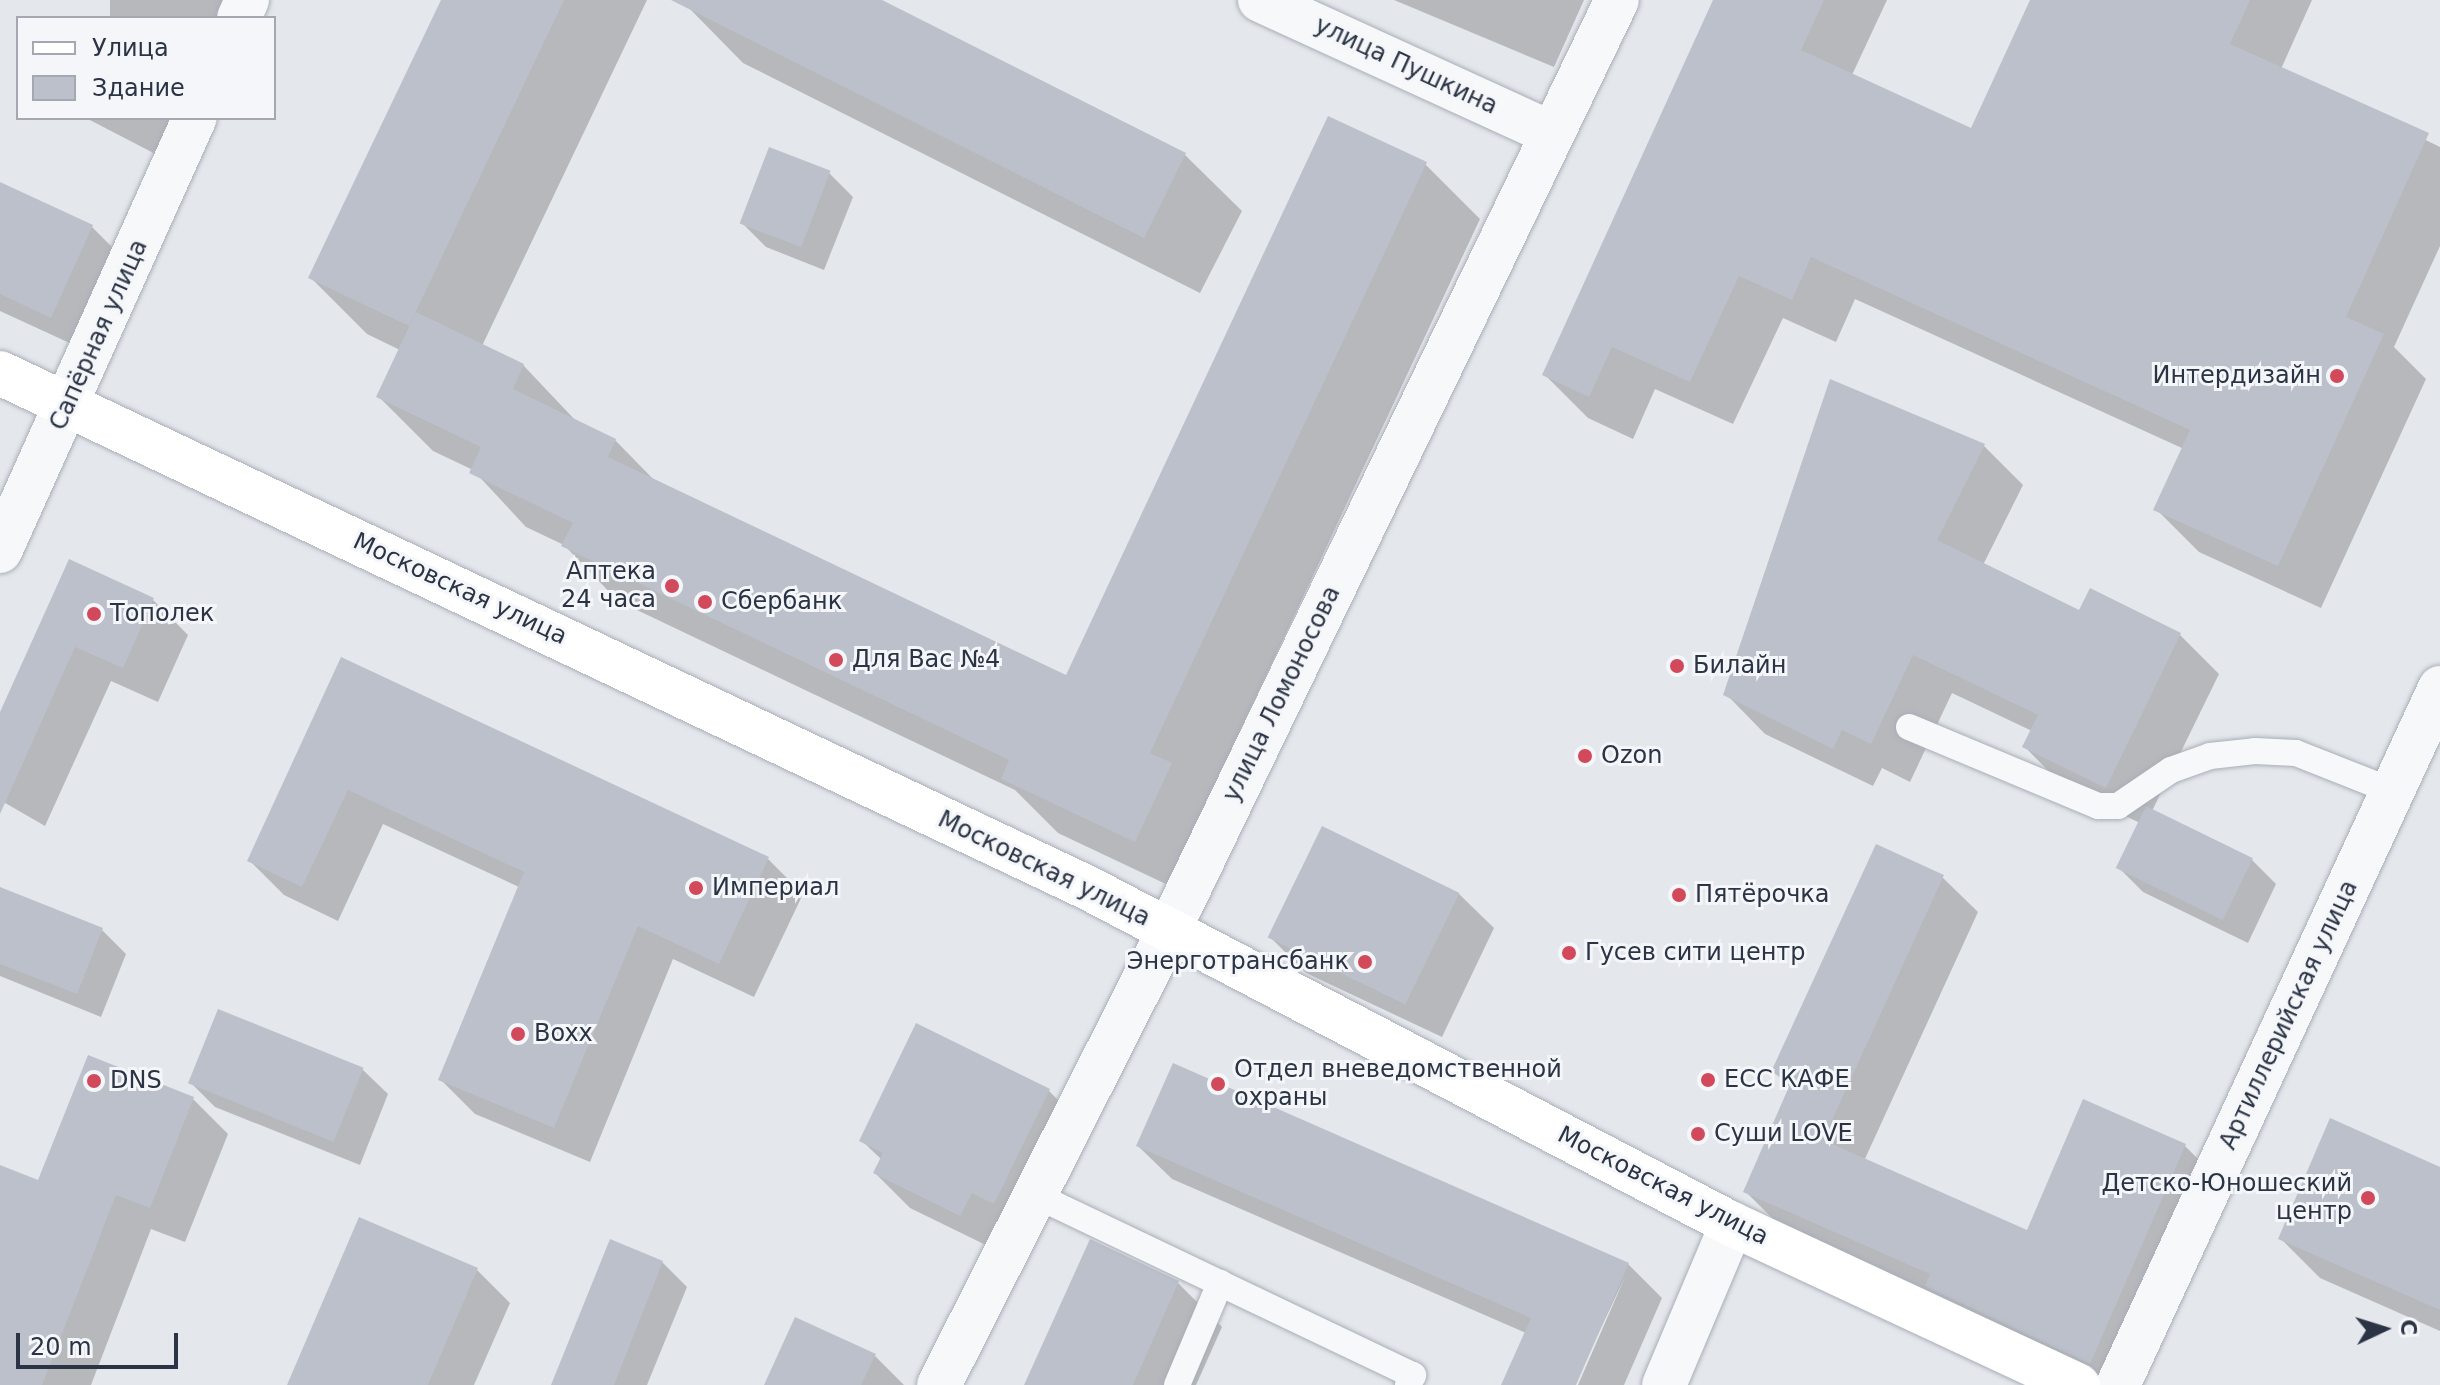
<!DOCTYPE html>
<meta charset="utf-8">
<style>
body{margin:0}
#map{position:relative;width:2440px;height:1385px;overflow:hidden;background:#e4e7ec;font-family:"DejaVu Sans",sans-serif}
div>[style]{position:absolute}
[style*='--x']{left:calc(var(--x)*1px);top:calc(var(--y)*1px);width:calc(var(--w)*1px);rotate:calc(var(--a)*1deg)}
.shadow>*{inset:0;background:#0003;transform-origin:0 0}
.building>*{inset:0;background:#bbc0ca;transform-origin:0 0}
.roads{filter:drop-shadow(0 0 2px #a9aeb7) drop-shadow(0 0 2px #a9aeb7)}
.lane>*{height:26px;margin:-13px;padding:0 13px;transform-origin:13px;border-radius:13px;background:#f7f8fa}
.street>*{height:44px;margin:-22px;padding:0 22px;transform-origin:22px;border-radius:22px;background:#f7f8fa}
.primary>*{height:44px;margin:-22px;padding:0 22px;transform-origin:22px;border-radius:22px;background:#fff}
.dots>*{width:22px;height:22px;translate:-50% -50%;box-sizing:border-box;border:4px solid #f4f6f9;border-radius:50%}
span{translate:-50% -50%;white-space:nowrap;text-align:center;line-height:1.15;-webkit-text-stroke:6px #f4f6f9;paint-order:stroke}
.street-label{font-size:24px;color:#2b3445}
.poi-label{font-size:24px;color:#2b3445}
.right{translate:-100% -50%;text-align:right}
.left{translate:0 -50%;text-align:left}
.legend{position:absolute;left:16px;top:16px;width:260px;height:104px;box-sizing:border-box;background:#f4f6f9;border:2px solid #a4a8b1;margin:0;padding:10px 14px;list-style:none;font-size:24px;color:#2b3445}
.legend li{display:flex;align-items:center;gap:16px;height:40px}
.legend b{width:40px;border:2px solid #a4a8b1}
.north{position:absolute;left:2344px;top:1289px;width:80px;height:80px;-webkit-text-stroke:6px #f4f6f9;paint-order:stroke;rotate:86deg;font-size:22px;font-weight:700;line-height:32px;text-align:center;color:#2b3445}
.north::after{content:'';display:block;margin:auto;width:28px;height:36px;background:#2b3445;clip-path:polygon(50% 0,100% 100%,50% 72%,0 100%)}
.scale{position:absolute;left:16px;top:1333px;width:162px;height:36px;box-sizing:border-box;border:4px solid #2b3445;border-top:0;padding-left:10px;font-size:24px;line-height:28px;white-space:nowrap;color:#2b3445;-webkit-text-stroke:6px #f4f6f9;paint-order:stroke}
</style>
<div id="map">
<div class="shadow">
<i style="left:110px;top:0;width:124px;height:19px"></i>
<i style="clip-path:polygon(443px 0,647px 0,482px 346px,523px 365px,577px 422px,615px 440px,656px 482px,1067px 678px,1425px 164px,1480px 219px,1207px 802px,1189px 895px,1058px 833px,1015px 790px,618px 601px,564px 545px,526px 527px,473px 470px,433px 451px,378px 396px,400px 350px,367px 334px,311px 278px)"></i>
<i style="clip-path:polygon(690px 0,878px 0,1185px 155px,1242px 211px,1200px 293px,743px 63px,687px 6px)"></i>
<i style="clip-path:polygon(1394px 0,1584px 0,1554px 67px)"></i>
<i style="clip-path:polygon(1715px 0,1887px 0,1852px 75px,1972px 130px,2032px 0,2312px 0,2281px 69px,2440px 147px,2440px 246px,2394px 347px,2426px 379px,2321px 608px,2199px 552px,2156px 509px,2184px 449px,1855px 299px,1836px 342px,1783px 318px,1733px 424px,1655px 389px,1633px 439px,1588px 418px,1545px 375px)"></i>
<i style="clip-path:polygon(86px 118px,183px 118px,165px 159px)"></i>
<i style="clip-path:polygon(829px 173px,853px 197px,824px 270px,766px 247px,742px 223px)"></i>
<i style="clip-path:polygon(0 184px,92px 227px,127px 262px,87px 351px,0 311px)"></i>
<i style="clip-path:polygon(1831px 382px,1984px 446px,2023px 485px,1983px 565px,2080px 613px,2180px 635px,2219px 674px,2152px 811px,2252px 860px,2276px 884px,2248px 943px,2143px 892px,2119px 868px,2140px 823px,2063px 786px,2024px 746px,2032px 731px,1952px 693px,1910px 782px,1882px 768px,1873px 786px,1765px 734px,1726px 694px)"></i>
<i style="clip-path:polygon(70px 562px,153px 600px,188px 635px,158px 702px,111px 681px,45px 826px,0 800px,0 717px)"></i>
<i style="clip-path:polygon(342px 659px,768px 859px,803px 894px,754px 997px,673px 959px,590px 1162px,475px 1114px,440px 1079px,519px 887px,383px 824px,338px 921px,284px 895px,249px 860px)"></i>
<i style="clip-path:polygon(1942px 877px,1978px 912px,1864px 1161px,2028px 1232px,2185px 1146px,2220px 1181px,2099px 1385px,1962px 1321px,1935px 1294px,1780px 1226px,1745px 1191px,1791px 1088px,1774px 1072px)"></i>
<i style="clip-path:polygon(1458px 893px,1494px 928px,1442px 1037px,1306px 973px,1271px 938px)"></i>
<i style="clip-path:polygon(0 894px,102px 930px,126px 954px,101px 1017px,0 976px)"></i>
<i style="clip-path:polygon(917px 1026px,1049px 1091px,1084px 1126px,996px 1250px,910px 1208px,875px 1173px,882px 1160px,861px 1140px)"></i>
<i style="clip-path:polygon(363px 1070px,388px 1094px,360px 1165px,215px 1107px,191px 1083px)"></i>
<i style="clip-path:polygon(193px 1099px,228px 1134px,185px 1242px,151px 1229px,91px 1385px,0 1385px,0 1167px,39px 1182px)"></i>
<i style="clip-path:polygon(1138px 1146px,1628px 1264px,1662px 1298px,1624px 1385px,1578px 1385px,1625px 1277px,1574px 1385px,1504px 1385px,1526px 1333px,1172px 1179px)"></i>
<i style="clip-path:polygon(2440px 1169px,2440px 1331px,2320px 1278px,2280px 1238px)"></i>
<i style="clip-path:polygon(1091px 1242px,1178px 1283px,1222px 1327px,1196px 1385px,1026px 1385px)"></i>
<i style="clip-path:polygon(662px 1262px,687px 1287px,647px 1385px,558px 1385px)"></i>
<i style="clip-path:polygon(477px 1270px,510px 1303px,474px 1385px,292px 1385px)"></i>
<i style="clip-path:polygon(875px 1356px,904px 1385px,766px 1385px)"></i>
</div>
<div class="building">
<i style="clip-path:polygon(441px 0,564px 0,409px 326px,308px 278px)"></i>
<i style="clip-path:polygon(671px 0,882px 0,1186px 153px,1144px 238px)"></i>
<i style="clip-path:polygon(1713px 0,1824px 0,1801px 50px,1971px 128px,2030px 0,2250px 0,2230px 44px,2429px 133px,2346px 317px,2384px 334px,2278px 566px,2153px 510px,2190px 430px,1811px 257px,1792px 300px,1739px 276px,1690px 382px,1612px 347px,1589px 397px,1542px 375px)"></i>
<i style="clip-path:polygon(1328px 116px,1427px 162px,1150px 753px,1172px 763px,1135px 842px,1001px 779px,1009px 760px,561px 546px,573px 523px,469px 473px,481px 447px,376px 397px,416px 312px,524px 364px,513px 389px,616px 439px,608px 457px,1066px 675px)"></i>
<i style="left:769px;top:147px;width:66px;height:82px;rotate:21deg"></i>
<i style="clip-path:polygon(0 182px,93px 225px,51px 318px,0 294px)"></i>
<i style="clip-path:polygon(1830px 379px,1985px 444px,1937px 540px,2079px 610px,2090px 588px,2181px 633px,2106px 788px,2022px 747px,2038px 715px,1913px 655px,1871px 744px,1842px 730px,1833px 749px,1723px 695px)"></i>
<i style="clip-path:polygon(69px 559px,154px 598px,123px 668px,75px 647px,0 814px,0 712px)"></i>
<i style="clip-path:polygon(341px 657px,769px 857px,719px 964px,638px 926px,554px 1128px,438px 1080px,524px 872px,348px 790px,302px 887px,247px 861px)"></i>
<i style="left:2146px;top:806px;width:119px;height:69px;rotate:26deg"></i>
<i style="left:1322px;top:826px;width:153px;height:124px;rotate:26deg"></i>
<i style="clip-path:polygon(1876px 844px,1944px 875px,1823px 1140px,2027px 1230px,2083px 1099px,2186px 1144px,2090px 1364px,1925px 1286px,1930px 1274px,1743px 1192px,1791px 1082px,1771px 1072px)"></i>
<i style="clip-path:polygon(0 887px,103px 928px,77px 994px,0 964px)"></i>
<i style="left:218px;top:1009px;width:157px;height:80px;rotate:22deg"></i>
<i style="clip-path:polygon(916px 1023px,1050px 1089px,994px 1204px,972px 1193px,960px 1216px,873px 1173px,883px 1153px,859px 1141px)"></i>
<i style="clip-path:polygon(88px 1055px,194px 1097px,150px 1208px,116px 1195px,42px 1385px,0 1385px,0 1165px,38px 1180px)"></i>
<i style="clip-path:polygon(1173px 1063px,1629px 1263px,1576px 1385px,1501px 1385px,1531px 1318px,1136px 1146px)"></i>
<i style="clip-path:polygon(2330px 1118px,2440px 1167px,2440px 1310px,2278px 1239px)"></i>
<i style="clip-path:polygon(359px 1217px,478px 1268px,428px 1385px,287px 1385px)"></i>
<i style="clip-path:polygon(610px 1239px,663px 1261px,614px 1385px,551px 1385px)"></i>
<i style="clip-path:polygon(1090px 1239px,1179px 1281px,1133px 1385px,1024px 1385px)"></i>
<i style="clip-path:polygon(795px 1317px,876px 1354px,861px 1385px,764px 1385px)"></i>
</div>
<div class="roads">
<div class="lane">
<i style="--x:1909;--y:727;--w:205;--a:22.7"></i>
<i style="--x:2098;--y:806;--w:20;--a:0"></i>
<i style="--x:2118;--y:806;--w:64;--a:-34.2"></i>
<i style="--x:2171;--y:770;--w:41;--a:-19.7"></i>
<i style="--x:2210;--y:756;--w:45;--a:-6.3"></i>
<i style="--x:2255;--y:751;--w:41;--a:2.8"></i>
<i style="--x:2296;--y:753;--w:103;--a:21.6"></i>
<i style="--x:1035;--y:1195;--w:419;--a:25.5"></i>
<i style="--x:1413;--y:1375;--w:11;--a:117"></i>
<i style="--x:1177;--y:1385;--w:111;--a:-67.1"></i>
</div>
<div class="street">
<i style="--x:1260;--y:0;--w:320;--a:24.6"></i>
<i style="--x:239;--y:18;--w:20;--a:-66"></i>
<i style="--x:0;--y:551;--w:475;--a:-65.8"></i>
<i style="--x:939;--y:1385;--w:510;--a:-63.18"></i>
<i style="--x:1169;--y:930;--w:1032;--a:-64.28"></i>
<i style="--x:1664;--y:1385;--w:175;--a:-67.1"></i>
<i style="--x:2118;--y:1385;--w:768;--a:-65.2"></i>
</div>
<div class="primary">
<i style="--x:0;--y:373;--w:1206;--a:25.33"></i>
<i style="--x:1090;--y:889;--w:724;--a:27.56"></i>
<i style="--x:1732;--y:1224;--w:382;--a:25"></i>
</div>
</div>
<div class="dots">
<i style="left:2337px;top:376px;background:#d1495b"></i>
<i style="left:672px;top:586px;background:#d1495b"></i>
<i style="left:705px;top:602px;background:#d1495b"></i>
<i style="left:94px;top:614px;background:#d1495b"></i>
<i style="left:836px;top:660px;background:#d1495b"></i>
<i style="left:1677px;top:666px;background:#d1495b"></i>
<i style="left:1585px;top:756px;background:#d1495b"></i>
<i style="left:696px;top:888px;background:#d1495b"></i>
<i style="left:1679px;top:895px;background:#d1495b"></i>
<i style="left:1569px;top:953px;background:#d1495b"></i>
<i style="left:1365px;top:962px;background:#d1495b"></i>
<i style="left:518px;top:1034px;background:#d1495b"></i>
<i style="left:1708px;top:1080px;background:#d1495b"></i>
<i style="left:94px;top:1081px;background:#d1495b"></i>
<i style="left:1218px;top:1084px;background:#d1495b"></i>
<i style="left:1698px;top:1134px;background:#d1495b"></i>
<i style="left:2368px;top:1198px;background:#d1495b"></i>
</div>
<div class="street-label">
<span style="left:1406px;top:66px;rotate:25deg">улица Пушкина</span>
<span style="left:99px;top:335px;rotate:-66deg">Сапёрная улица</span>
<span style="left:460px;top:589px;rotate:25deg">Московская улица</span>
<span style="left:1282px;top:694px;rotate:-64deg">улица Ломоносова</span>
<span style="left:1044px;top:869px;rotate:26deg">Московская улица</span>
<span style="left:2289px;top:1015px;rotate:-65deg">Артиллерийская улица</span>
<span style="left:1663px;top:1186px;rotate:27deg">Московская улица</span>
</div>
<div class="poi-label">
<span class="right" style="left:2321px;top:376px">Интердизайн</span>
<span class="right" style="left:656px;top:586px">Аптека<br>24 часа</span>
<span class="left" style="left:721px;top:602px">Сбербанк</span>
<span class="left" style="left:110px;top:614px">Тополек</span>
<span class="left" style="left:852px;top:660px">Для Вас №4</span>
<span class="left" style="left:1693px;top:666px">Билайн</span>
<span class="left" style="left:1601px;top:756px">Ozon</span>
<span class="left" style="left:712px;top:888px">Империал</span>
<span class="left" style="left:1695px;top:895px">Пятёрочка</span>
<span class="left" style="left:1585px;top:953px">Гусев сити центр</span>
<span class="right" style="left:1349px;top:962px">Энерготрансбанк</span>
<span class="left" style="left:534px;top:1034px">Boxx</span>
<span class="left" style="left:1234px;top:1084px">Отдел вневедомственной<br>охраны</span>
<span class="left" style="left:1724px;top:1080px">ЕСС КАФЕ</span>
<span class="left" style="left:110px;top:1081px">DNS</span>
<span class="left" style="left:1714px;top:1134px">Суши LOVE</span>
<span class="right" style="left:2352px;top:1198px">Детско-Юношеский<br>центр</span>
</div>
<ul class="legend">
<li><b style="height:10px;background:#fff"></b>Улица</li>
<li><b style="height:22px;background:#bbc0ca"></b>Здание</li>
</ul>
<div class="north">С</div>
<div class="scale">20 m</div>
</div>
